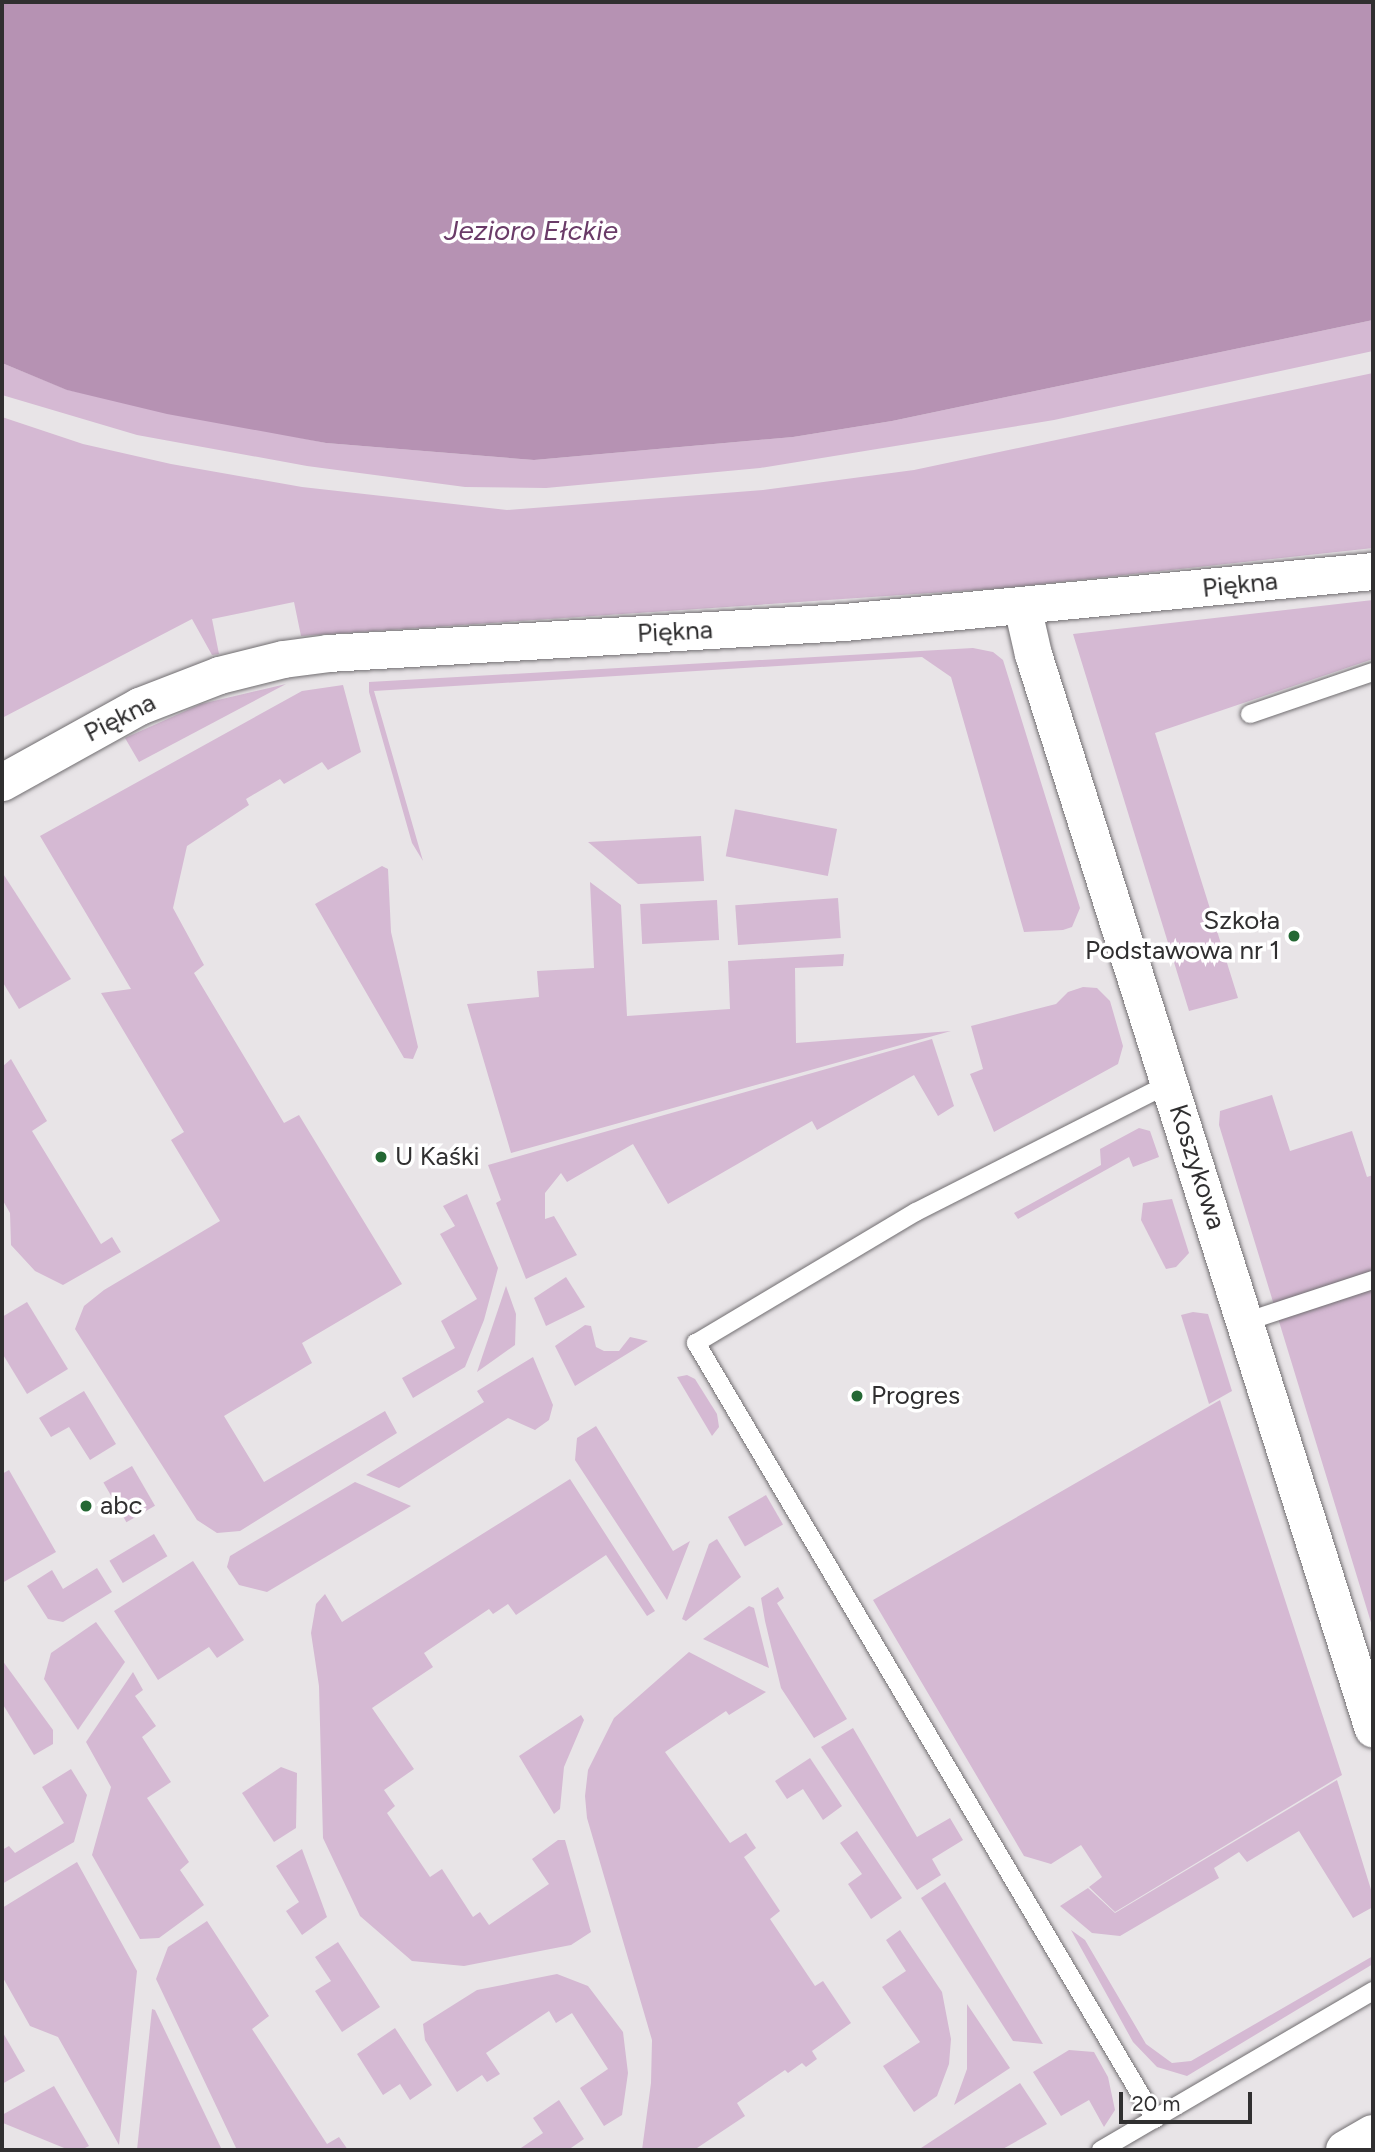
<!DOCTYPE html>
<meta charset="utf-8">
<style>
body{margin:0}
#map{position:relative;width:1375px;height:2152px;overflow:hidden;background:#e8e4e7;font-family:Figtree,sans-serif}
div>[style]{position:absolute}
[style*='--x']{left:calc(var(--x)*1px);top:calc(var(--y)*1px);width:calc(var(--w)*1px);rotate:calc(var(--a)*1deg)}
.green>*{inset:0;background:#d5b9d3;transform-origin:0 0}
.water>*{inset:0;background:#b692b3}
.roads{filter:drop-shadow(0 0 2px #716e71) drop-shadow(0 0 2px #716e71)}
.service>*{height:18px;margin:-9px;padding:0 9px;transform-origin:9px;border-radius:9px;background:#fff}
.minor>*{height:37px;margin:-18.5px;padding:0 18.5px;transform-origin:18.5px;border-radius:18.5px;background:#fff}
.tertiary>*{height:38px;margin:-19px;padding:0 19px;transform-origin:19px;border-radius:19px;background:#fff}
.dots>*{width:19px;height:19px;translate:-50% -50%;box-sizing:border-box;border:4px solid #fff;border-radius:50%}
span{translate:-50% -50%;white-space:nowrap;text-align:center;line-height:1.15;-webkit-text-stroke:7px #fff;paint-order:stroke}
.street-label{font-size:26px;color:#302f30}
.poi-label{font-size:26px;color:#302f30}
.right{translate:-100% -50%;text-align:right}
.left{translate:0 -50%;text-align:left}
.water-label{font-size:28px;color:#6a3b68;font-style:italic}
.frame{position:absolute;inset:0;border:4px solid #302f30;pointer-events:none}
.scale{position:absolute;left:1119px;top:2092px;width:133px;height:32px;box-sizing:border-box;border:4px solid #302f30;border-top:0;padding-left:9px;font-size:21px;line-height:24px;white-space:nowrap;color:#302f30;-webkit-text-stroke:5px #fff;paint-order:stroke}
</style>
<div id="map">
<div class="green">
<i style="clip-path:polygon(1373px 320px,1373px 351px,1054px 420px,760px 468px,546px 488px,465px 487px,307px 466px,137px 435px,2px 395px,2px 363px,68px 390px,326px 443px,534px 460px,793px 437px,892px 421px)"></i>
<i style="clip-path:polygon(1373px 373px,1373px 548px,1004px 588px,301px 636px,294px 602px,212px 619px,219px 654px,212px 655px,192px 619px,2px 718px,2px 417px,83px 444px,171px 464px,302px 487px,507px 510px,763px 490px,914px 470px)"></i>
<i style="clip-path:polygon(1373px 600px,1373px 659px,1155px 733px,1238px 998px,1189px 1011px,1073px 634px)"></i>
<i style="clip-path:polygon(973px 648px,993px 652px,1003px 660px,1080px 908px,1072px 927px,1063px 930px,1024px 932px,951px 677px,922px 657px,374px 691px,423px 861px,412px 843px,369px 692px,369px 682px)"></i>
<i style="clip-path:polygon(286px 684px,139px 762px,125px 738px,201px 704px)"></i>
<i style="clip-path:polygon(343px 685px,361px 752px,328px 770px,322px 762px,284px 784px,280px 779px,246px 799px,249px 805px,187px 846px,173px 908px,204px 965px,194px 973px,284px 1123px,299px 1115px,402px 1284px,302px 1343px,312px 1363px,224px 1416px,264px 1482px,385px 1411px,397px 1433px,240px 1531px,217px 1533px,197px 1520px,75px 1329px,84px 1306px,104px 1290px,220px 1221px,171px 1140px,184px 1132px,101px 993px,131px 989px,40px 836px,302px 691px)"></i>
<i style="left:837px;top:829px;width:48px;height:104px;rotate:101deg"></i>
<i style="clip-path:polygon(701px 836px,704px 881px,638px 884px,588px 842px)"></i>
<i style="clip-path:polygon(382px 866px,388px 869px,391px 932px,418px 1047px,413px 1059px,404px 1058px,315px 904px)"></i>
<i style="clip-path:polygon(2px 872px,71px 979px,19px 1009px,2px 981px)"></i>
<i style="clip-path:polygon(590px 882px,621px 905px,627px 1016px,730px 1009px,728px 961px,844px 954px,843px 966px,795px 968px,796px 1043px,951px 1031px,511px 1153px,467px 1004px,539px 997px,537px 971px,594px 968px)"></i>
<i style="left:838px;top:898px;width:40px;height:103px;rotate:86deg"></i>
<i style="left:717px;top:900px;width:40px;height:77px;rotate:87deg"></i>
<i style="clip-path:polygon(1083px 987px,1097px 988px,1110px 1001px,1123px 1046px,1118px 1064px,994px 1132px,970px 1074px,983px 1069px,971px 1026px,1056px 1004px,1068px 992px)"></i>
<i style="clip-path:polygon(932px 1039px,954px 1106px,938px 1116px,914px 1075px,817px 1130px,812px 1121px,668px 1204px,633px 1144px,567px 1182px,561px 1173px,545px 1193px,545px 1219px,554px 1216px,577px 1255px,526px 1279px,496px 1203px,501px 1200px,488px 1165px)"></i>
<i style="clip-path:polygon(11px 1059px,47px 1121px,32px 1131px,101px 1244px,112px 1237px,121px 1252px,63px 1285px,35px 1271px,11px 1245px,10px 1213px,2px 1199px,2px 1067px)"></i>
<i style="clip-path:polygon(1272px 1095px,1290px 1151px,1352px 1131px,1367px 1177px,1373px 1175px,1373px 1629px,1219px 1125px,1220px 1111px)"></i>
<i style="clip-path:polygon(1139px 1128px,1150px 1131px,1159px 1157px,1133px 1167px,1129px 1157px,1018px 1219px,1014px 1213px,1101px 1165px,1100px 1149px)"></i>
<i style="clip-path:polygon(467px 1194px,498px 1268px,484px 1320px,465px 1367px,413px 1398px,402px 1378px,455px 1348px,441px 1321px,477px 1299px,440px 1234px,455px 1226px,443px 1206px)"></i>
<i style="clip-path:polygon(1172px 1199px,1189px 1253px,1176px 1267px,1166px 1269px,1141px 1220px,1143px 1203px)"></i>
<i style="clip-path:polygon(566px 1277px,585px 1307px,546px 1326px,534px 1298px)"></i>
<i style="clip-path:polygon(506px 1286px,516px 1314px,515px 1345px,477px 1372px)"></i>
<i style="clip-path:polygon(27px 1302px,68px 1369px,27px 1394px,2px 1353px,2px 1317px)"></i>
<i style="clip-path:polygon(1193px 1312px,1208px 1314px,1232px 1391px,1209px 1404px,1181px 1315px)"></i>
<i style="clip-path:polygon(585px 1325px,591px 1326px,596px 1347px,604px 1351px,619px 1351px,630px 1337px,648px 1341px,575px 1386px,555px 1346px)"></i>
<i style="clip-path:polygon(533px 1357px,553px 1405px,549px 1420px,535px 1430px,508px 1418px,399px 1488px,366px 1475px,484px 1402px,477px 1391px)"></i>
<i style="clip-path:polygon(687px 1375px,695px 1379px,717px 1414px,719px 1427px,712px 1436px,677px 1377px)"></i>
<i style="clip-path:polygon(84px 1391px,116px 1444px,90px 1460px,69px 1427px,51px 1437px,39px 1418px)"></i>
<i style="clip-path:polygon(1220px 1400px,1342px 1775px,1115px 1912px,1089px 1887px,1102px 1877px,1081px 1845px,1051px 1864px,1024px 1856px,873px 1600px)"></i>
<i style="clip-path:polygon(596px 1426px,673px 1551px,690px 1541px,667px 1600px,575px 1460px,577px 1438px)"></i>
<i style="left:132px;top:1466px;width:46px;height:33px;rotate:60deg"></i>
<i style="clip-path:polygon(9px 1470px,56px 1552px,2px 1583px,2px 1474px)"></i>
<i style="clip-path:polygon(570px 1479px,655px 1611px,647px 1616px,606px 1555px,516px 1615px,508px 1604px,493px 1614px,489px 1609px,424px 1653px,433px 1667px,372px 1708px,414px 1769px,384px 1790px,395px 1806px,387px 1813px,430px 1877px,442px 1869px,473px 1917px,480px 1912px,489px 1925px,549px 1884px,532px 1859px,558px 1840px,565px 1840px,591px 1932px,571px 1945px,464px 1966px,412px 1961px,360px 1916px,323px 1838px,319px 1686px,311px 1633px,316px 1604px,325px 1594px,342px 1622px)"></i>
<i style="clip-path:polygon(355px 1482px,411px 1506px,267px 1592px,239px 1585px,227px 1567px,230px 1556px)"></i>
<i style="left:766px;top:1495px;width:34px;height:44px;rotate:60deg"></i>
<i style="left:154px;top:1534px;width:26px;height:52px;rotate:59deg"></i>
<i style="clip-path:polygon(717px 1539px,741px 1577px,686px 1621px,682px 1619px,709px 1544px)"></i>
<i style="clip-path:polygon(193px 1561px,244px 1640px,217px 1658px,209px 1647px,158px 1680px,114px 1611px)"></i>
<i style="clip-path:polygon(97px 1568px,112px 1592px,63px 1622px,48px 1619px,27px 1586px,52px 1570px,63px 1589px)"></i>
<i style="clip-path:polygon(778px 1587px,784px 1598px,777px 1603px,847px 1719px,814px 1738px,781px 1688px,765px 1621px,761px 1598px)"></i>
<i style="clip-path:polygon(749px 1606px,754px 1608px,769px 1668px,703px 1639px)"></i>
<i style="clip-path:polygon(96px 1622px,125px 1662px,78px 1730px,44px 1679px,51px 1653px)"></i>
<i style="clip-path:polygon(689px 1652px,766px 1692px,729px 1715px,726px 1711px,665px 1752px,730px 1843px,746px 1833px,756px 1848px,744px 1857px,780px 1911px,770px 1919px,815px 1986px,823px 1981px,851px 2023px,812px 2051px,817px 2059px,806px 2067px,802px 2063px,788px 2073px,785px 2070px,737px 2103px,745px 2116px,694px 2150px,642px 2150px,651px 2083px,652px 2040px,587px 1818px,585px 1796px,588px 1770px,614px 1718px)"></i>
<i style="clip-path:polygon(2px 1660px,53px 1730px,53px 1744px,34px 1755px,2px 1703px)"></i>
<i style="clip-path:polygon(133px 1672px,143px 1690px,135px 1696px,156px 1726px,142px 1737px,171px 1782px,147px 1798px,189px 1862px,180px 1870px,204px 1905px,159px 1938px,140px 1939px,92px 1855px,111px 1787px,86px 1742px)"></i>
<i style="clip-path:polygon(581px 1715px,584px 1720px,564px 1767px,560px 1809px,554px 1814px,519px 1756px)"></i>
<i style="clip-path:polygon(853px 1728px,917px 1837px,950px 1818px,963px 1840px,932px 1859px,941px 1875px,917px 1890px,821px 1747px)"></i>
<i style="clip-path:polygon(810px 1758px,842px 1806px,823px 1820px,803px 1789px,787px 1799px,775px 1781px)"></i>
<i style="clip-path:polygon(281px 1767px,297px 1773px,296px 1828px,274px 1842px,242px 1793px)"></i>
<i style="clip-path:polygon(71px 1769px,87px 1795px,74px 1842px,2px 1884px,2px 1850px,9px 1846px,15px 1853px,64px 1823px,42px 1787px)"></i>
<i style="clip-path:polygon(1337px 1780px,1373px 1896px,1373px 1907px,1353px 1918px,1299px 1831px,1247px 1862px,1239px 1852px,1214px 1868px,1219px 1878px,1120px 1936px,1092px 1933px,1060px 1906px,1088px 1888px,1115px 1913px)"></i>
<i style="clip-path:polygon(857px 1831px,902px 1898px,871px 1919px,848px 1884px,862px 1874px,840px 1843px)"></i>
<i style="clip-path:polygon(302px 1849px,327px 1917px,302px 1935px,286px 1911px,299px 1902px,276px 1866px)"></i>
<i style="clip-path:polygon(77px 1862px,137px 1971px,119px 2145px,58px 2037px,30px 2026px,2px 1976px,2px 1908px)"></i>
<i style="clip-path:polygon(945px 1882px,1043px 2044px,1013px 2041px,921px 1898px)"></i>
<i style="clip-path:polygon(207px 1921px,269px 2016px,252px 2029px,327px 2144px,339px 2137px,348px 2150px,237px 2150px,156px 1979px,168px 1947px)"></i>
<i style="clip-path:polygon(900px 1930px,942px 1992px,951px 2039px,949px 2064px,937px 2096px,914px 2112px,883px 2066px,920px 2042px,882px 1987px,906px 1971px,886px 1940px)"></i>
<i style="clip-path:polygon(1071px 1930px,1085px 1940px,1146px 2044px,1172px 2063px,1191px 2061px,1373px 1956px,1373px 1964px,1187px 2076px,1157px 2067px,1133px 2042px)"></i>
<i style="clip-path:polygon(338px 1942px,380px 2007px,342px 2032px,315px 1991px,331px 1981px,315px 1957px)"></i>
<i style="clip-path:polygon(557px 1974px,588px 1986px,623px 2032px,628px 2073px,622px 2115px,604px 2126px,580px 2088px,608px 2069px,572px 2013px,556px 2023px,549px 2011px,486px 2053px,500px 2074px,487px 2082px,482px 2075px,457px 2092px,425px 2040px,423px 2024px,477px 1990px)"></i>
<i style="clip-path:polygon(967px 2004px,1010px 2068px,954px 2105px,967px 2069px)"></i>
<i style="clip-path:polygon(152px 2009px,155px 2010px,222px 2150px,137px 2150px)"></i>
<i style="clip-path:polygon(395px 2028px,432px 2085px,410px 2100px,400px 2084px,383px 2095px,357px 2054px)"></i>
<i style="clip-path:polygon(2px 2031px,25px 2071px,2px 2084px)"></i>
<i style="clip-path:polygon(1069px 2050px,1094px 2052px,1108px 2077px,1115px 2110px,1104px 2127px,1089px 2100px,1061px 2116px,1033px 2072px)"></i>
<i style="clip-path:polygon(1020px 2083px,1047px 2124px,1001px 2150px,918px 2150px)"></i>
<i style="clip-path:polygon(54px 2086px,89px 2146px,81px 2150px,69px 2150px,3px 2123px,2px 2115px)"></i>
<i style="clip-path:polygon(559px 2100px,584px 2139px,568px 2150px,518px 2150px,543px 2133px,533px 2118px)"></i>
</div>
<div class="water">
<i style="clip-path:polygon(2px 2px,1373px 2px,1373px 320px,892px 421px,793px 437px,534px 460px,326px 443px,167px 414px,67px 390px,2px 363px)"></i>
</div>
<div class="roads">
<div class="service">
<i style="--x:1250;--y:714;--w:130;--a:-18.9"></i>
<i style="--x:1245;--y:1322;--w:135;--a:-18.2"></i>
<i style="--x:1155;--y:2119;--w:902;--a:-120.6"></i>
<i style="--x:696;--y:1343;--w:256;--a:-30.8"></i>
<i style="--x:916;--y:1212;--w:285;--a:-26.9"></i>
<i style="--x:1101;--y:2150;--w:315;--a:-30.3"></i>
</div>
<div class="minor">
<i style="--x:1022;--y:606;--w:49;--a:77.1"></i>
<i style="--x:1033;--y:654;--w:1127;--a:72.45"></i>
<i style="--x:2;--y:782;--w:157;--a:-29"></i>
<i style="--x:139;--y:706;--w:86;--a:-21.2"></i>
<i style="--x:219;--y:675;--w:66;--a:-14"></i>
<i style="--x:283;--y:659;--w:45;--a:-7.6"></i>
<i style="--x:328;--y:653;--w:517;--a:-3.44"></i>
<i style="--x:844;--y:622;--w:531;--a:-5.51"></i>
</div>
<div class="tertiary">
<i style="--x:1345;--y:2150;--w:32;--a:-30"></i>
</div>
</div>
<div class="dots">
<i style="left:1294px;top:936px;background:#246834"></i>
<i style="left:381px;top:1157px;background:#246834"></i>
<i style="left:857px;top:1396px;background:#246834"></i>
<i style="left:86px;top:1506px;background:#246834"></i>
</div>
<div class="street-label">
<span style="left:1240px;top:585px;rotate:-6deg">Piękna</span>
<span style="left:675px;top:632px;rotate:-3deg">Piękna</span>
<span style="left:120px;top:718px;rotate:-27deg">Piękna</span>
<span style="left:1197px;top:1167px;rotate:72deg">Koszykowa</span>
</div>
<div class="poi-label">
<span class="right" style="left:1280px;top:936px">Szkoła<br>Podstawowa nr 1</span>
<span class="left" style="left:395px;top:1157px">U Kaśki</span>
<span class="left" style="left:871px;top:1396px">Progres</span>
<span class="left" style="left:100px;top:1506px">abc</span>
</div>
<div class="water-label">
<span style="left:531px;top:230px">Jezioro Ełckie</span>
</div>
<div class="frame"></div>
<div class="scale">20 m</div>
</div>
